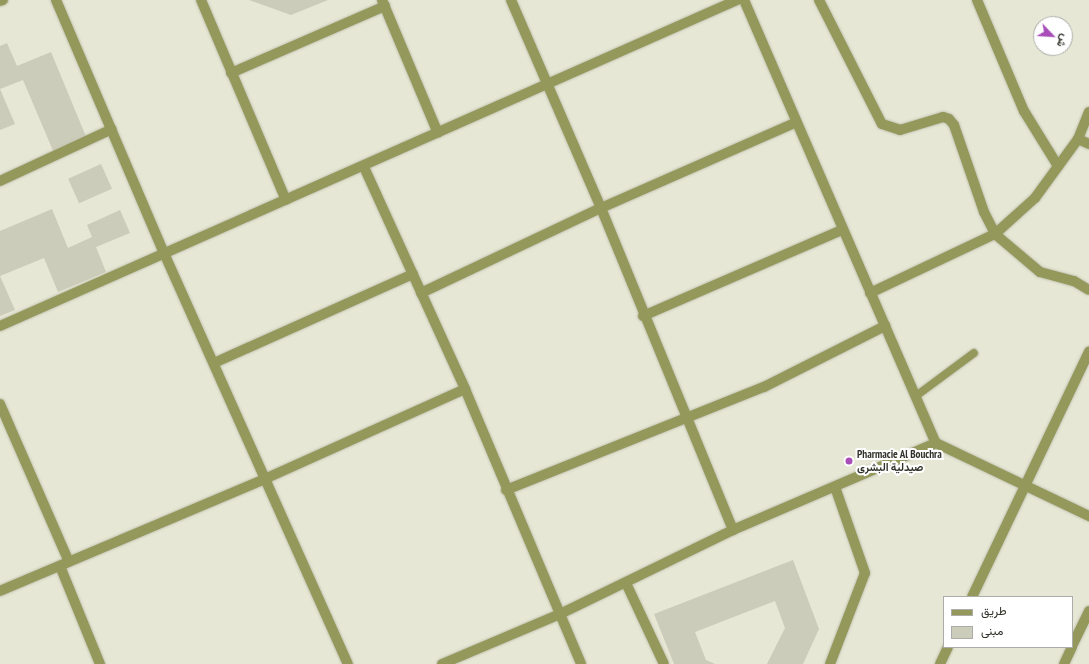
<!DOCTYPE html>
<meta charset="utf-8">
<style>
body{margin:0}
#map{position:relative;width:1089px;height:664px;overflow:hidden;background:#e6e7d4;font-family:"PT Sans Narrow",Vazirmatn,sans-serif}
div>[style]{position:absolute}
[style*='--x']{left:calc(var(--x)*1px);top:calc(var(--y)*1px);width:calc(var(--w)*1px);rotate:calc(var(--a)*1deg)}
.building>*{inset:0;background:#cbccb9;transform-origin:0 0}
.roads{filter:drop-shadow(0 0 1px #c2c3b2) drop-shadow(0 0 1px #c2c3b2)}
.service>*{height:8px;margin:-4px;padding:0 4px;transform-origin:4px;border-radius:4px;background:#94985b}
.minor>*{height:10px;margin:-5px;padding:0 5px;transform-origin:5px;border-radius:5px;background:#94985b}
.dots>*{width:11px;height:11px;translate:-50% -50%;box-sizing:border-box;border:2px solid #fff;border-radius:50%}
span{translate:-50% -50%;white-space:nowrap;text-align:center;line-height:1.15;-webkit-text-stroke:4px #fff;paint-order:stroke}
.poi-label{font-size:11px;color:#303129;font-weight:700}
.left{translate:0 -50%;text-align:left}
.legend{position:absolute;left:943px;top:596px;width:130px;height:52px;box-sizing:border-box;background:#fff;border:1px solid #acada9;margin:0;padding:5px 7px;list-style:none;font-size:12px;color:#303129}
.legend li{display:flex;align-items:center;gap:8px;height:20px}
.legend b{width:20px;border:1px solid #acada9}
.north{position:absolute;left:1033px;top:16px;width:40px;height:40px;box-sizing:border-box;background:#fff;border:1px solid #acada9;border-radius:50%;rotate:115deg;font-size:11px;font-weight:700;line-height:16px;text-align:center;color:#303129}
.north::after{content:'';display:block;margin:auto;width:14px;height:18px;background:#a94eb9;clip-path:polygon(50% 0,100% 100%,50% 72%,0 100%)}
</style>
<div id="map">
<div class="building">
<i style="clip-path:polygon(249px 0,328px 0,291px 15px)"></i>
<i style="clip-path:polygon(7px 43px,17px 66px,51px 52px,87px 139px,54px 153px,23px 80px,0 89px,15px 124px,0 130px,0 46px)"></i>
<i style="left:101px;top:164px;width:27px;height:36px;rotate:66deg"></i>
<i style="clip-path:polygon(52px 209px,68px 248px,92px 237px,87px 225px,120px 210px,130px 233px,96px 247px,106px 272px,58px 292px,44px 258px,0 276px,15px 310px,0 316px,0 231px)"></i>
<i style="clip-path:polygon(793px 560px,819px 629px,803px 664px,767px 664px,785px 628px,775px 601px,695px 632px,706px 660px,715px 664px,674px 664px,654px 614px)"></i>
</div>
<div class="roads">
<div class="service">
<i style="--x:916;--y:396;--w:72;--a:-36.6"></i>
</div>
<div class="minor">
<i style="--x:56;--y:0;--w:275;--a:66.9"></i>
<i style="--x:164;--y:253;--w:450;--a:65.9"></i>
<i style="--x:201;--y:0;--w:217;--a:67"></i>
<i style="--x:382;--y:0;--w:144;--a:67.2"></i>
<i style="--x:511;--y:0;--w:227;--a:66.6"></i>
<i style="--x:601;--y:208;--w:348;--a:67.7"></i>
<i style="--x:744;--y:0;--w:483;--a:66.6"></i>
<i style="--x:936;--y:443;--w:170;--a:25.5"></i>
<i style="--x:819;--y:0;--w:139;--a:63.1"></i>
<i style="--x:882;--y:124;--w:19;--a:18"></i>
<i style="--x:900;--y:130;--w:45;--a:-16.8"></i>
<i style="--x:943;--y:117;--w:6;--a:18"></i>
<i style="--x:949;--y:119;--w:8;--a:50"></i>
<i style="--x:954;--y:125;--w:92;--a:71"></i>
<i style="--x:984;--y:212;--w:25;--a:63"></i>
<i style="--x:995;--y:234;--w:59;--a:40.2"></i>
<i style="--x:1040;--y:272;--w:35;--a:15"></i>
<i style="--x:1074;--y:281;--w:17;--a:31"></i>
<i style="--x:977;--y:0;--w:121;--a:67.1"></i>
<i style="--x:1024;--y:111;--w:65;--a:58.3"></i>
<i style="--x:0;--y:1;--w:3;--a:-18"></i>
<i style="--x:231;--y:73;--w:168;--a:-23.5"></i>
<i style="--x:1078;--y:139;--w:12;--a:24"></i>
<i style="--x:364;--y:167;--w:244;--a:65.5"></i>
<i style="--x:465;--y:389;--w:298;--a:67.1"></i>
<i style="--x:0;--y:181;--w:123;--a:-24.9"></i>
<i style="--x:421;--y:293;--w:199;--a:-25.3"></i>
<i style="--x:601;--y:208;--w:212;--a:-23.7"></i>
<i style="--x:870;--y:293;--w:138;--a:-25.3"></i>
<i style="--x:995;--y:234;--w:54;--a:-42"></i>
<i style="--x:1035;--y:198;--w:73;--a:-53.9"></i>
<i style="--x:1078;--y:139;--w:29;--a:-68"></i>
<i style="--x:643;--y:316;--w:217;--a:-23.4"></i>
<i style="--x:0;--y:326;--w:806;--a:-23.86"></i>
<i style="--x:214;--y:363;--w:218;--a:-24.1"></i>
<i style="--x:0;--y:404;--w:172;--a:66.4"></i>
<i style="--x:506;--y:490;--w:278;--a:-21.8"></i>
<i style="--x:764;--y:387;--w:136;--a:-26.8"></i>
<i style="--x:60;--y:566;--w:106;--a:67.8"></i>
<i style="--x:626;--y:583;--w:89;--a:64.9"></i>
<i style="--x:0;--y:591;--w:290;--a:-22.9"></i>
<i style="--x:267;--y:478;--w:217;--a:-24.2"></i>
<i style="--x:972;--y:597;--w:272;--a:-64.5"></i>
<i style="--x:1072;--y:646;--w:39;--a:-64"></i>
<i style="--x:442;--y:664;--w:126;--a:-22.9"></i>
<i style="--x:558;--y:615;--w:195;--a:-25.9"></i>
<i style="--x:733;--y:530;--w:221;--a:-23.2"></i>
<i style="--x:830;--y:664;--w:97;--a:-69"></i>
<i style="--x:865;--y:573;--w:91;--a:-109.2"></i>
<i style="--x:940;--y:664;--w:19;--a:-65"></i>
<i style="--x:1064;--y:664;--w:19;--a:-65"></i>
</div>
</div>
<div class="dots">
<i style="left:849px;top:461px;background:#a94eb9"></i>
</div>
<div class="poi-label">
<span class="left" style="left:857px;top:461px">Pharmacie Al Bouchra<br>صيدلية البشرى</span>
</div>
<ul class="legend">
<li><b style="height:5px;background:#94985b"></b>طريق</li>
<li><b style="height:11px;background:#cbccb9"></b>مبنى</li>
</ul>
<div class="north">ش</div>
</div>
